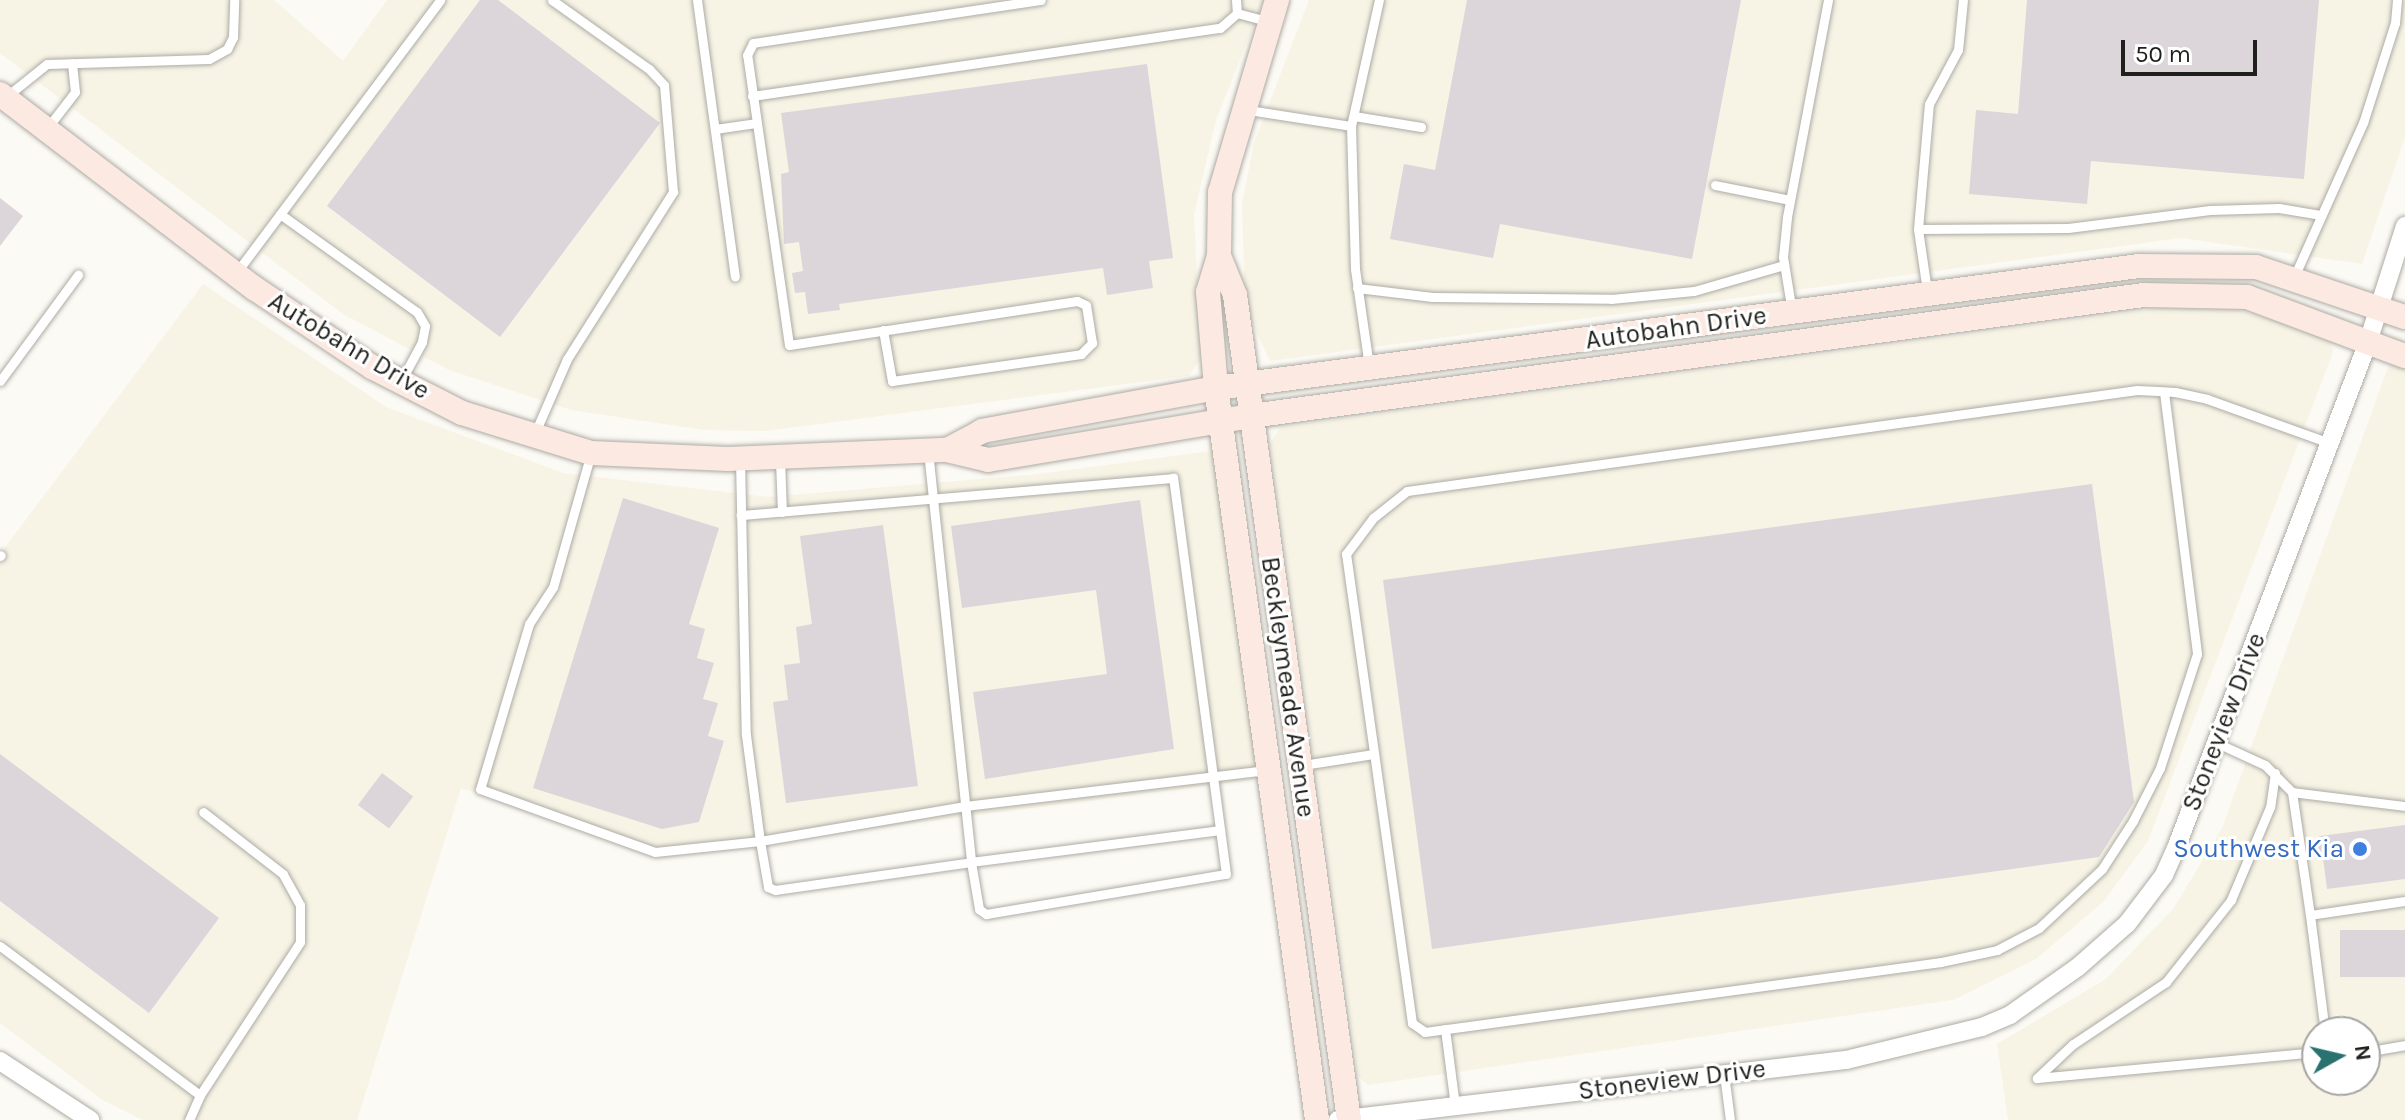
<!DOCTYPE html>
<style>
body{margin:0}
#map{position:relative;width:2405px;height:1120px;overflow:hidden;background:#fcfaf4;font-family:Karla,sans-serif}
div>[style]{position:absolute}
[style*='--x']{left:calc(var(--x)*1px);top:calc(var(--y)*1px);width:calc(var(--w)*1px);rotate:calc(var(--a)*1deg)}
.built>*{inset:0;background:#f7f4e5}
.building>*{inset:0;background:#dcd5da;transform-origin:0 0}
.roads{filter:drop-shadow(0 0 2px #adaba5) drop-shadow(0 0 2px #adaba5)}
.lane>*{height:9px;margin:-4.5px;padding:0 4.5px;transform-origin:4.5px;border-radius:4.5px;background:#fff}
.street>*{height:18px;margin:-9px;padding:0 9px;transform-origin:9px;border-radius:9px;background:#fff}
.secondary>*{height:24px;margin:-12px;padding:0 12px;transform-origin:12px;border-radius:12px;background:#fbe9e2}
.dots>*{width:22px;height:22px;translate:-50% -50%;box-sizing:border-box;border:4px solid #fff;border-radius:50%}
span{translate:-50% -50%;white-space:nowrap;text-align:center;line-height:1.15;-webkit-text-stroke:6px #fff;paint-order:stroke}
.street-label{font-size:26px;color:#1f1f1c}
.shop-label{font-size:26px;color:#366cbe}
.right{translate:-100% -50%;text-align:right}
.north{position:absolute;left:2301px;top:1016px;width:80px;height:80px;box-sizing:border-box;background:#fff;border:2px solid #a5a5a4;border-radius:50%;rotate:82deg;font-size:22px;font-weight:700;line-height:32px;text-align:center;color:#1f1f1c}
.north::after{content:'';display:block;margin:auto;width:28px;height:36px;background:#29726f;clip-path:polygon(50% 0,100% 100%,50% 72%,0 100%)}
.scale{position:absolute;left:2121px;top:40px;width:136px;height:36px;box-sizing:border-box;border:4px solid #1f1f1c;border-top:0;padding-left:10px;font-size:24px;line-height:28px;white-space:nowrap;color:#1f1f1c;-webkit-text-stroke:6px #fff;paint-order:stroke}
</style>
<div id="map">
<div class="built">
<i style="clip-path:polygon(0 0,274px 0,343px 61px,387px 0,1264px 0,1216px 120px,1194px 215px,1201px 359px,1188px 376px,765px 431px,704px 430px,571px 410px,449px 370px,343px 314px,0 53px)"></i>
<i style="clip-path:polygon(1309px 0,2405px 0,2405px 137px,2362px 264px,2181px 238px,1270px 361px,1245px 307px,1242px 203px,1254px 143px)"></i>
<i style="clip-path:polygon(203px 284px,386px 407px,563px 473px,769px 497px,1039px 474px,1211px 451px,1225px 465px,1267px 778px,673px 854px,461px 788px,357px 1120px,143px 1120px,101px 1099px,0 1023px,0 554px)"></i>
<i style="clip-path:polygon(2160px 308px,2239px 310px,2329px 337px,2333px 352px,2148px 841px,2104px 901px,2036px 959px,1953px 1000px,1368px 1085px,1358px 1076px,1270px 443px,1281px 427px)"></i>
<i style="clip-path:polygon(evenodd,2399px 362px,2405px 364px,2405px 1120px,2008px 1120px,1997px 1044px,2106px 979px,2173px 909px,2222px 828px,2388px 367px,2399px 362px,2317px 1032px,2365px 1032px,2365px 1080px,2317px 1080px,2317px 1032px)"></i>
</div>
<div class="building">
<i style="clip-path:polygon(480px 0,498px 0,660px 123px,500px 337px,327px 206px)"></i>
<i style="clip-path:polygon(1467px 0,1741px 0,1692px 259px,1500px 224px,1493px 258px,1390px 239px,1404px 164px,1435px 170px)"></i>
<i style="clip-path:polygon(2027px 0,2319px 0,2304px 179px,2091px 161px,2087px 204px,1969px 194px,1976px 110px,2018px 114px)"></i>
<i style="clip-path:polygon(1147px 64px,1173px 258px,1149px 261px,1153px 288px,1107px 295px,1103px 268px,839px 304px,840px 310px,808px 314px,805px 292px,795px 293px,792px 273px,803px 271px,799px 242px,784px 244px,781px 174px,789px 172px,781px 113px)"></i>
<i style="clip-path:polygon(0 198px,23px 216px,0 246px)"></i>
<i style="clip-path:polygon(2092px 484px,2134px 802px,2099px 857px,1432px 949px,1383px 580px)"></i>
<i style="clip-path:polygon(623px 498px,719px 528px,689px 624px,705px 629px,697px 658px,714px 663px,703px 699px,718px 703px,708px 736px,724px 741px,699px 822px,662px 829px,533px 788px)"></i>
<i style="clip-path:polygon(1140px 500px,1174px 749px,985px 779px,973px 692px,1107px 674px,1096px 590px,962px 608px,951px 526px)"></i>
<i style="clip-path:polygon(883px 525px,918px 786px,786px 803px,773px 702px,788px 700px,784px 665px,800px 663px,796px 627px,812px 624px,800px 536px)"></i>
<i style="clip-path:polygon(0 754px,219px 918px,149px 1013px,0 901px)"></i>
<i style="left:382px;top:773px;width:39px;height:40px;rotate:37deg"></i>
<i style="clip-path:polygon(2405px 825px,2405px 879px,2327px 889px,2323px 858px,2316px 859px,2314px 841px,2320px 836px)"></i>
<i style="left:2405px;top:930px;width:47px;height:65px;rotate:90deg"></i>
</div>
<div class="roads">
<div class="lane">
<i style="--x:697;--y:0;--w:279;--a:82.2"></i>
<i style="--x:1236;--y:0;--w:13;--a:86"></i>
<i style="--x:1237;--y:13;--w:34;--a:15"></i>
<i style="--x:7;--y:96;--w:51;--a:-38.7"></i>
<i style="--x:47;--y:64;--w:162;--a:-1.8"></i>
<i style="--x:209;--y:59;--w:21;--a:-29"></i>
<i style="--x:227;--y:49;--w:13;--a:-63"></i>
<i style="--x:233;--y:37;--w:37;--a:-88"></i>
<i style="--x:752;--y:96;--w:473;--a:-8.3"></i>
<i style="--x:1220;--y:28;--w:23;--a:-41"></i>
<i style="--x:1248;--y:110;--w:104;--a:8.8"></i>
<i style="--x:1351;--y:126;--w:143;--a:88.4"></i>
<i style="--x:1355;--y:269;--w:98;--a:81.8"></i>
<i style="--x:1354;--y:116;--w:68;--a:9.3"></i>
<i style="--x:1351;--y:126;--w:129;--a:-77.5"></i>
<i style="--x:48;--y:127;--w:44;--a:-52.4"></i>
<i style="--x:75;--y:92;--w:29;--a:-96"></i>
<i style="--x:715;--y:129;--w:41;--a:-8.3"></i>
<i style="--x:1715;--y:185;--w:76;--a:11.3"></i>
<i style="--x:280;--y:214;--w:168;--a:35.6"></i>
<i style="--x:417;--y:312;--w:16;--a:60"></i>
<i style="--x:425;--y:326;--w:16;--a:101"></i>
<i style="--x:422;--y:342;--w:44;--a:118.3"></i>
<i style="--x:1918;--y:229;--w:150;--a:-0.4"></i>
<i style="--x:2068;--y:228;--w:143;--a:-7.2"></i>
<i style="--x:2210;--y:210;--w:69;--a:-1.7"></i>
<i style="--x:2279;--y:208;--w:43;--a:9.5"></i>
<i style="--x:236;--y:273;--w:341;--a:-53.2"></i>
<i style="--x:2294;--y:277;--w:169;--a:-65.9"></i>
<i style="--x:2363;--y:123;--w:105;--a:-72.3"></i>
<i style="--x:2395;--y:23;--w:23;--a:-85"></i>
<i style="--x:1357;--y:288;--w:76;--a:6.8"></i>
<i style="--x:1432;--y:297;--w:179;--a:0.6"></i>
<i style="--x:1611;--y:299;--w:83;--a:-5.5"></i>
<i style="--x:1694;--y:291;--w:94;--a:-16.1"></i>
<i style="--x:1927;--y:291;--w:63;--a:-98.3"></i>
<i style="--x:1918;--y:229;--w:125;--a:-85"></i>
<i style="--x:1929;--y:104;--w:61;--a:-61.8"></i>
<i style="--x:1958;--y:50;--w:50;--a:-84.3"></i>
<i style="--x:1792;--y:312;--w:56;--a:-99.3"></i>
<i style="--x:1783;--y:257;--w:40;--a:-84.3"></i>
<i style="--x:1787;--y:217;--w:221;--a:-79.3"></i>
<i style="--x:883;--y:330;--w:52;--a:80"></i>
<i style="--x:892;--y:381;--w:191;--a:-8.1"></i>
<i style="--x:1081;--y:354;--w:16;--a:-45"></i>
<i style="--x:1092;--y:343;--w:38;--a:-99"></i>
<i style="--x:1086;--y:305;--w:10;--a:-156"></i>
<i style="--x:1077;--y:301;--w:291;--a:171.3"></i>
<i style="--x:789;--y:345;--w:293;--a:-98.2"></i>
<i style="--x:747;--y:55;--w:13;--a:-63"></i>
<i style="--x:753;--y:43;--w:291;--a:-8.5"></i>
<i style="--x:0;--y:381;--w:132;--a:-53.7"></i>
<i style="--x:2164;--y:392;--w:264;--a:82.8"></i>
<i style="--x:2197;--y:654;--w:120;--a:108"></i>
<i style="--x:2160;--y:768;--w:59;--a:117"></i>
<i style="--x:2133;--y:821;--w:57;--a:122.9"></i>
<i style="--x:2102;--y:869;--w:86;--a:136.9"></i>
<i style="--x:2039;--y:928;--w:47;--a:152.4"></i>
<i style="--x:1997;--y:950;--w:57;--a:167.9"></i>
<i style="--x:1941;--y:962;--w:521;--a:172.27"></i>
<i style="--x:1425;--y:1032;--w:16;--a:-145"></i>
<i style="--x:1412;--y:1023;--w:474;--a:-98"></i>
<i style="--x:1346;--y:554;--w:45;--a:-53.1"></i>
<i style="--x:1373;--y:518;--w:43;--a:-38.5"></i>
<i style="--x:1407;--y:491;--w:737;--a:-7.88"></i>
<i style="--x:2137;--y:390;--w:21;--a:3"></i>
<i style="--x:2158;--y:391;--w:17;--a:3"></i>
<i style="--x:2175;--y:392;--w:33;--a:12"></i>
<i style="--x:2207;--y:399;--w:131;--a:19.7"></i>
<i style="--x:534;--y:435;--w:83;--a:-66.5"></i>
<i style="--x:567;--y:359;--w:198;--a:-57.6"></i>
<i style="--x:673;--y:192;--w:107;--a:-94.8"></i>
<i style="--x:664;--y:85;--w:22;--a:-133"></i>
<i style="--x:649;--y:69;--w:119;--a:-144.6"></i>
<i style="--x:928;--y:451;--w:413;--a:84"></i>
<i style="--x:971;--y:862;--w:251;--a:-7.3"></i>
<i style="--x:591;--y:453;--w:139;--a:105.8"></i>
<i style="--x:553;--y:587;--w:44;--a:123"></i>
<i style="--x:529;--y:624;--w:172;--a:106.5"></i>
<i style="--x:480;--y:789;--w:186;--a:19.8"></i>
<i style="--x:655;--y:852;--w:106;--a:-6"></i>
<i style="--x:760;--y:841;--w:47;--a:80.1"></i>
<i style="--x:768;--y:887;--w:8;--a:23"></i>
<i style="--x:775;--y:890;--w:198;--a:-8.1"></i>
<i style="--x:971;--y:862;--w:48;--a:80.3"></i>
<i style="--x:979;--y:909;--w:9;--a:36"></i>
<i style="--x:986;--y:914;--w:243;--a:-9.5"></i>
<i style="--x:1226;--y:874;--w:400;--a:-97.6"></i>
<i style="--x:1173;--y:478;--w:434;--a:175.1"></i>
<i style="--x:740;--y:459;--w:276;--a:88.8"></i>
<i style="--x:746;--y:735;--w:107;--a:82.5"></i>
<i style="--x:760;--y:841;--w:208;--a:-9.7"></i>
<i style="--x:965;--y:806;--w:306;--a:-6.8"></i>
<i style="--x:780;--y:460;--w:52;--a:87.8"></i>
<i style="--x:0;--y:556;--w:1;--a:-45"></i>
<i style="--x:2217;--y:743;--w:53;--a:24.6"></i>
<i style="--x:2265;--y:765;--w:38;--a:45"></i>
<i style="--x:2292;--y:792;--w:124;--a:81.7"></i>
<i style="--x:2310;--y:915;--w:96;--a:-8.4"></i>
<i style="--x:1303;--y:765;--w:71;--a:-8.9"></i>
<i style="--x:2275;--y:773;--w:34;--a:98"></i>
<i style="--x:2270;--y:807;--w:101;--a:112.8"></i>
<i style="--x:2231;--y:900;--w:105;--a:128.4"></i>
<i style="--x:2166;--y:982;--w:112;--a:146.3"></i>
<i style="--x:2073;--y:1044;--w:50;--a:136.6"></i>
<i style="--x:2037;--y:1078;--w:281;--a:-5.3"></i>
<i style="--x:2292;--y:792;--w:114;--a:7.1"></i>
<i style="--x:2310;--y:915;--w:118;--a:82.7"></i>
<i style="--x:0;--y:946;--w:249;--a:36.7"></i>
<i style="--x:1445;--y:1029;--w:78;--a:82.6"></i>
<i style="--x:2365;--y:1052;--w:41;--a:-9.9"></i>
<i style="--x:1724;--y:1074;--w:46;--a:82.6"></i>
<i style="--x:189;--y:1120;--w:27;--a:-66"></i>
<i style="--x:200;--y:1095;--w:183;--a:-56.8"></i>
<i style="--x:300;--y:942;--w:37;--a:-90"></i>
<i style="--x:300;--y:905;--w:35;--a:-119"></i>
<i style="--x:283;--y:874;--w:101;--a:-142.2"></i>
</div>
<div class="street">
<i style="--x:0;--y:1061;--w:108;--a:33.2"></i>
<i style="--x:1338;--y:1120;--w:512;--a:-6.74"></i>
<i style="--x:1846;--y:1060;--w:140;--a:-13.6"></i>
<i style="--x:1982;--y:1027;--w:30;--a:-23"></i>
<i style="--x:2010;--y:1015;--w:83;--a:-35.2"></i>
<i style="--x:2078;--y:967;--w:65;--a:-41.3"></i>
<i style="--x:2127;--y:924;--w:61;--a:-52.9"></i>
<i style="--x:2164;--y:875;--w:35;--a:-66"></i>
<i style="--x:2178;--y:843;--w:536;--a:-69.23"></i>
<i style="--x:2368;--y:342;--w:122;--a:-72.3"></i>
</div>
<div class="secondary">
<i style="--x:1277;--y:0;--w:200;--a:106.5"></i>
<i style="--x:1220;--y:192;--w:64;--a:90.9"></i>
<i style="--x:1219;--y:256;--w:38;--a:107"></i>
<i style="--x:1208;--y:292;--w:96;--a:85.2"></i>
<i style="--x:1216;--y:388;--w:739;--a:82.14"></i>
<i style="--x:0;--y:94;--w:320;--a:37.4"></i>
<i style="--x:254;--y:288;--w:142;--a:33.8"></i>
<i style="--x:372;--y:367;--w:101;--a:27.1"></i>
<i style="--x:462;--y:413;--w:135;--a:17.2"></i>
<i style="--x:591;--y:453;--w:137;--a:2.5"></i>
<i style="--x:728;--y:459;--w:219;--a:-2.4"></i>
<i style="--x:947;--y:450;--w:42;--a:13.7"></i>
<i style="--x:988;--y:460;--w:267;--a:-9.5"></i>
<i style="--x:1251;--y:416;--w:901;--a:-7.72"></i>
<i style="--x:2144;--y:295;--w:103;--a:1.1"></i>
<i style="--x:2247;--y:297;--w:169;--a:20.5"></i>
<i style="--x:1219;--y:256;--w:42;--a:67.7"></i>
<i style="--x:1235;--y:295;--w:833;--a:82.13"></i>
<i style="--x:947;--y:450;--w:40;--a:-28"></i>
<i style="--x:982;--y:431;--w:238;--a:-10.4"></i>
<i style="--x:1216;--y:388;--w:931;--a:-7.53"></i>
<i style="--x:2139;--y:266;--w:117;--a:0.5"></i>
<i style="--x:2256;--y:267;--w:157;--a:18.6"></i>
</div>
</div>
<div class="dots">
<i style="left:2360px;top:849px;background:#3f7fe0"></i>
</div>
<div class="street-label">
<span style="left:1676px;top:328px;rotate:-8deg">Autobahn Drive</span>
<span style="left:349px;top:346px;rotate:31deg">Autobahn Drive</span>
<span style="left:1288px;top:687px;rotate:82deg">Beckleymeade Avenue</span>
<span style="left:2224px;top:722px;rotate:-69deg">Stoneview Drive</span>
<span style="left:1672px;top:1080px;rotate:-7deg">Stoneview Drive</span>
</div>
<div class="shop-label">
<span class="right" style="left:2344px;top:849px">Southwest Kia</span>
</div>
<div class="north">N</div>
<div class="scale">50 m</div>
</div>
